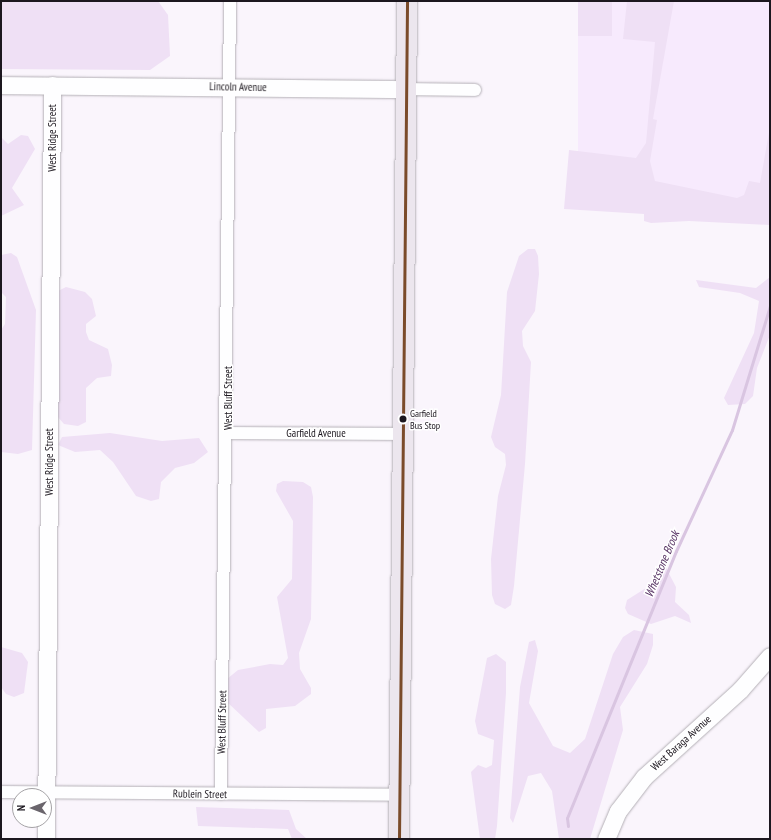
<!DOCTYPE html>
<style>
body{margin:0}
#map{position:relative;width:771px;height:840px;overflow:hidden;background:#faf5fc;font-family:"PT Sans Narrow",sans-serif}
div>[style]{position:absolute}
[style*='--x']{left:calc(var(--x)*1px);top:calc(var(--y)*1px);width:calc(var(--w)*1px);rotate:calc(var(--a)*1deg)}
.built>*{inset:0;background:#f7eafd;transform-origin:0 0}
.green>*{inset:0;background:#efe0f5;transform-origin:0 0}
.stream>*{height:3px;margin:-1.5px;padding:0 1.5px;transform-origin:1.5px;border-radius:1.5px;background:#d9c5e1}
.roads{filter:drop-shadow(0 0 1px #b4b0b6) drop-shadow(0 0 1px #b4b0b6)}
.street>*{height:12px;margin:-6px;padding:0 6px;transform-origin:6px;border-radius:6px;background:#fefeff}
.secondary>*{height:17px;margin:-8.5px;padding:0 8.5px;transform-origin:8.5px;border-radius:8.5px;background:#fefeff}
.primary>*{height:20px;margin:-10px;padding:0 10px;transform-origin:10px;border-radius:10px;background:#ece6ee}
.bus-1>*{height:3px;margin:-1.5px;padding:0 1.5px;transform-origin:1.5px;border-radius:1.5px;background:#7a4b2a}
.dots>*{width:11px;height:11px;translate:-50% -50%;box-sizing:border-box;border:2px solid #fff;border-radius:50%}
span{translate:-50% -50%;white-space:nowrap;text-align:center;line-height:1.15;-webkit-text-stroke:3px #fff;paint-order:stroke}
.bus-label{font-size:10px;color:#1c171f}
.left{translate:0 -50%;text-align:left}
.street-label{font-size:11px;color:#1c171f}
.water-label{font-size:12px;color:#573364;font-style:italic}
.frame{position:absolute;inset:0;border:2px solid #1c171f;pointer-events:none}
.north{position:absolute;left:12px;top:788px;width:40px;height:40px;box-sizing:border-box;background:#fff;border:1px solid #a4a2a5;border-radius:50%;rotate:270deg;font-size:11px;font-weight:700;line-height:16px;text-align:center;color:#1c171f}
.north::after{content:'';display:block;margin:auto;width:14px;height:18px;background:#6a656c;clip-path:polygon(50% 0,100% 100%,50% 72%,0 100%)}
</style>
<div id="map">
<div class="built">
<i style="left:578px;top:1px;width:192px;height:204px"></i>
</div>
<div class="green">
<i style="clip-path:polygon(1px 1px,158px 1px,168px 15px,170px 56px,150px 70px,1px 69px)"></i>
<i style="left:578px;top:1px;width:34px;height:35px"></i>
<i style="clip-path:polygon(627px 1px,674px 1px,653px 119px,657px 120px,650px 161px,655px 181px,737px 198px,744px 195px,749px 181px,760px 183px,770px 127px,770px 225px,689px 221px,651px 223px,644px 221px,644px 214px,564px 209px,569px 150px,636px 158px,646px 143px,655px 42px,623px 39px)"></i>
<i style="clip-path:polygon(21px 135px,28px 136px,35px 149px,12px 188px,24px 205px,1px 216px,1px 137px,8px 144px)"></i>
<i style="clip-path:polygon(528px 249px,535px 249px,538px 256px,539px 274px,535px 311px,522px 331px,523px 346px,531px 362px,525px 464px,514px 586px,511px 605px,505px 609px,495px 604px,492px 595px,491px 559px,498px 496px,506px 465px,505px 454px,495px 447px,491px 437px,501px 395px,507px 292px,519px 256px)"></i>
<i style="clip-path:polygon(11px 253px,17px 257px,36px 310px,32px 450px,18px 454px,1px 452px,1px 330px,5px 324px,6px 297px,1px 292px,1px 255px)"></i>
<i style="clip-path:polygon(770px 277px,770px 335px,757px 368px,753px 396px,745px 404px,728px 405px,724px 398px,754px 333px,759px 301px,740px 293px,699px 287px,696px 280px,756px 288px)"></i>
<i style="clip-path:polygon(66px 287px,85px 292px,92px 299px,96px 316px,86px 324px,86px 332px,89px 340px,108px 349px,112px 365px,111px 376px,97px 378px,86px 388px,86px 422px,78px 426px,64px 424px,57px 416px,56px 292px)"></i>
<i style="clip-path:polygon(110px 433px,162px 441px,199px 438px,208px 452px,194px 463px,175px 468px,161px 482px,159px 499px,151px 501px,136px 496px,113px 462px,100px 450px,75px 452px,58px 445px,62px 437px)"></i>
<i style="clip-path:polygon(283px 481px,303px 482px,311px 487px,313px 497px,311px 619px,299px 653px,300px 669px,311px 688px,311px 694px,295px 706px,266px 709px,266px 728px,259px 732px,227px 702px,227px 679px,238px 670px,270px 664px,283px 665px,288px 658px,277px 597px,292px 579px,293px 521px,276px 491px,277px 484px)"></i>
<i style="clip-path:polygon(664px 564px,676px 587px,675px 602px,689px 615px,691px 623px,675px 616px,651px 624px,628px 614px,625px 608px,627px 600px,646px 588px)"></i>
<i style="clip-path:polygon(634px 630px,653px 634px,653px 645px,647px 664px,620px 707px,623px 730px,590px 839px,559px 839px,552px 791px,541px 773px,528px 776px,513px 823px,510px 818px,520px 687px,529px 642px,535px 640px,538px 651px,529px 703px,553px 746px,570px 753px,585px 739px,613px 654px,623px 637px)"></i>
<i style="clip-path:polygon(1px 647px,22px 653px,28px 662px,24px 693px,14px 697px,6px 694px,1px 687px)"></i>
<i style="clip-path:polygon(496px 654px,506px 662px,506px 693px,497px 826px,495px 839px,480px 839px,471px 772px,478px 765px,486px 768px,492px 765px,494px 740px,478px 734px,475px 721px,487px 658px)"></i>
<i style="clip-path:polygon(196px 807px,289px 810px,296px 829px,307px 839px,292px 839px,288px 829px,198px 826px)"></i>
</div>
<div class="stream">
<i style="--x:568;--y:826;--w:8;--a:-97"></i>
<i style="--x:567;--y:818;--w:288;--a:-67.8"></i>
<i style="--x:676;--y:551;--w:133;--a:-65.2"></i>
<i style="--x:732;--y:430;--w:130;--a:-73"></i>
</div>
<div class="roads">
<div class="street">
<i style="--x:406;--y:89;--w:69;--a:0.8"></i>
<i style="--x:228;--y:433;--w:175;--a:0.3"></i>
<i style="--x:1;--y:792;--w:399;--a:0.4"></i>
<i style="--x:221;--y:794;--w:793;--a:-89.35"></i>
</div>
<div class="secondary">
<i style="--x:1;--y:85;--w:405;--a:0.6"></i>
<i style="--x:46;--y:839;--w:754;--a:-89.54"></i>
<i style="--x:606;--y:839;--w:30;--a:-67"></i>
<i style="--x:618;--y:811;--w:43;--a:-52.6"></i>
<i style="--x:644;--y:777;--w:130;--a:-42.2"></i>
<i style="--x:740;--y:690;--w:45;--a:-48.6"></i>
</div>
<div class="primary">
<i style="--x:399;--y:839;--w:838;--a:-89.45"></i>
</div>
</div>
<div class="bus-1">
<i style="--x:399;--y:839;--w:838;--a:-89.45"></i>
</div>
<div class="dots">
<i style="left:403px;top:419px;background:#1c171f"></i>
</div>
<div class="bus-label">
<span class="left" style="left:410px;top:419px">Garfield<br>Bus Stop</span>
</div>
<div class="street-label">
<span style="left:238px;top:87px;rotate:1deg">Lincoln Avenue</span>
<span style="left:52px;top:138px;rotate:-90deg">West Ridge Street</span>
<span style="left:228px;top:398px;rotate:-90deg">West Bluff Street</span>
<span style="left:316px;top:433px">Garfield Avenue</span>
<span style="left:49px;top:462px;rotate:-90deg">West Ridge Street</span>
<span style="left:222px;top:722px;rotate:-89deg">West Bluff Street</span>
<span style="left:681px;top:743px;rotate:-42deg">West Baraga Avenue</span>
<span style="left:200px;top:794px;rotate:1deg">Rublein Street</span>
</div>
<div class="water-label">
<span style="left:662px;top:564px;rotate:-67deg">Whetstone Brook</span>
</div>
<div class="frame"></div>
<div class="north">N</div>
</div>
